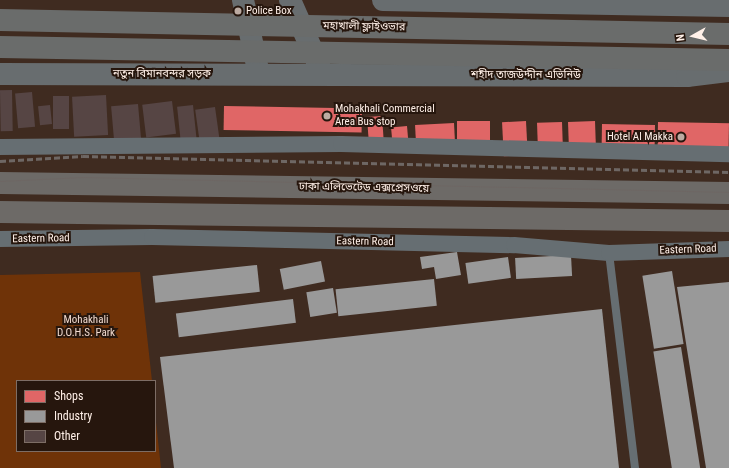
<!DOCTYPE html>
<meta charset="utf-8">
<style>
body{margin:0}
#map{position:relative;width:729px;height:468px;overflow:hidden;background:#3f2b20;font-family:"Roboto Condensed","Noto Sans Bengali",sans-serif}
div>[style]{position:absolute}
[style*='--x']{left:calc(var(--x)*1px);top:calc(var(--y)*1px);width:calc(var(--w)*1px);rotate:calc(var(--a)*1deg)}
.green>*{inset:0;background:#6f3308}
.shops>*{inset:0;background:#e06666;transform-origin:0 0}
.industry>*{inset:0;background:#999;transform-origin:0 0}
.building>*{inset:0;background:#564544;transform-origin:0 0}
.service>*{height:8px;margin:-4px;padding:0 4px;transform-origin:4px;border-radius:4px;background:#666e72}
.minor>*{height:16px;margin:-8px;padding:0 8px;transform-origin:8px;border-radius:8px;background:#666e72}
.primary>*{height:22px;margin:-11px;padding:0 11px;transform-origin:11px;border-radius:11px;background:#686d6f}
.motorway>*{height:22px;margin:-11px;padding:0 11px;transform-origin:11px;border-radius:11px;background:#6d6a67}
.tram>*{height:1px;margin:-0.5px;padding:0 0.5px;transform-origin:0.5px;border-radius:0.5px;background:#6e6764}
.rail>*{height:3px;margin-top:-1.5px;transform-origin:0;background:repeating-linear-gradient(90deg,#6e6764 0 6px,transparent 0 9px)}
.trunk-bridge>*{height:22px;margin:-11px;padding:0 11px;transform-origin:11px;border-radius:11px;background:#6a6c6b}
.dots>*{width:11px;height:11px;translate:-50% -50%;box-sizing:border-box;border:2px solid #26160d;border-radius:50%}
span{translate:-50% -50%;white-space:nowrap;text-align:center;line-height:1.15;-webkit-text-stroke:4px #26160d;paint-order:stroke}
.poi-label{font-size:11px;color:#fff0e8}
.left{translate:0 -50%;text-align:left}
.right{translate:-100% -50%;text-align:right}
.street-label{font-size:11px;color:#fff0e8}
.park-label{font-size:11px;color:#f1dacf}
.legend{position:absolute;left:16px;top:380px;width:140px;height:72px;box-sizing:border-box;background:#26160d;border:1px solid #7d6d65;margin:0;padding:5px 7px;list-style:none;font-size:12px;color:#fff0e8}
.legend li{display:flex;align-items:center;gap:8px;height:20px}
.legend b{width:20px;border:1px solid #7d6d65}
.north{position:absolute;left:673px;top:16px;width:40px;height:40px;-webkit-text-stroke:3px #26160d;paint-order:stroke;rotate:262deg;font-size:11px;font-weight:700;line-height:16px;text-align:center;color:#fff0e8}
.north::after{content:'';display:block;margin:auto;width:14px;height:18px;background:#fff0e8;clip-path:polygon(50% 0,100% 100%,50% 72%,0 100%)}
</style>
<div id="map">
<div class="green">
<i style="clip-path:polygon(140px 272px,152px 381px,17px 381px,17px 451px,155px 451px,155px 413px,161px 468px,0 468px,0 275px)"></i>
</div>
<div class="shops">
<i style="left:224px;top:106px;width:138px;height:24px;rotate:1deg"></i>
<i style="left:382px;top:116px;width:29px;height:15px;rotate:86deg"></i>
<i style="left:490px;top:121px;width:26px;height:33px;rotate:90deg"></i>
<i style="left:526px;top:121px;width:34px;height:24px;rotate:87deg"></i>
<i style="left:595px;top:121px;width:28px;height:27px;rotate:88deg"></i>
<i style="left:562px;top:122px;width:27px;height:25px;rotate:88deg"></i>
<i style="left:658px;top:122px;width:71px;height:30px;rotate:1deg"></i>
<i style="left:454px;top:123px;width:21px;height:39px;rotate:87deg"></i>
<i style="left:602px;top:124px;width:53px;height:30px;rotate:1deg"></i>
<i style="left:407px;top:126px;width:24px;height:16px;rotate:85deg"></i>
</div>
<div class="industry">
<i style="clip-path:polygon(457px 252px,461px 275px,436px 279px,434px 267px,422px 269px,420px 257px)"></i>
<i style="left:571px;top:255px;width:21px;height:56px;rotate:87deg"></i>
<i style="left:508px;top:257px;width:21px;height:43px;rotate:82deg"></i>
<i style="left:321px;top:261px;width:21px;height:42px;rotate:79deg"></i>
<i style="left:257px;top:265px;width:27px;height:105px;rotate:84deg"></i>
<i style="left:672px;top:271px;width:74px;height:30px;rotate:81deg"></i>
<i style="left:434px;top:279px;width:27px;height:99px;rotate:84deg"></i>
<i style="clip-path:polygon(729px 282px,729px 468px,706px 468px,677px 287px)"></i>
<i style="left:333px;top:288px;width:25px;height:27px;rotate:81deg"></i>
<i style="left:293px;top:299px;width:24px;height:118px;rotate:83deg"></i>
<i style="clip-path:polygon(602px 309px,619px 468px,174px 468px,160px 357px)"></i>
<i style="left:681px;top:347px;width:123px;height:28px;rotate:81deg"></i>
</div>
<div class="building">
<i style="left:12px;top:90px;width:41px;height:12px;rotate:89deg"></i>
<i style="left:32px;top:92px;width:35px;height:17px;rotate:85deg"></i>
<i style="left:106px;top:95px;width:40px;height:34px;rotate:87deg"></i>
<i style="left:53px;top:96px;width:16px;height:33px"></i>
<i style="left:172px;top:101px;width:33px;height:30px;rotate:83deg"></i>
<i style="left:138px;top:104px;width:37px;height:27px;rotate:85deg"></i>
<i style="left:50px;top:105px;width:19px;height:12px;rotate:84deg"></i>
<i style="left:193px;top:105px;width:36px;height:16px;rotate:84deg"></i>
<i style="left:215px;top:107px;width:37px;height:20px;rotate:82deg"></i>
</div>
<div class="service">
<i style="--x:609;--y:253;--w:217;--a:83.1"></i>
</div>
<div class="minor">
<i style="--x:0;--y:147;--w:341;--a:-0.5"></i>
<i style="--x:341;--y:144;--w:388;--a:1.5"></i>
<i style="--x:0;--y:239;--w:152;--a:-0.8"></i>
<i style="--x:152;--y:237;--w:362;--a:1.3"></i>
<i style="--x:514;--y:245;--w:95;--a:4.8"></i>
<i style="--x:609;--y:253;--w:120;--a:-1.9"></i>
</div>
<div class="primary">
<i style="--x:243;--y:0;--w:72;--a:77.9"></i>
<i style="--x:290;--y:0;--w:74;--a:66.2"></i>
<i style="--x:383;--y:0;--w:346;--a:1"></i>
<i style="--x:0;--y:74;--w:687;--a:0.17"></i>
<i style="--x:687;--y:76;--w:42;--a:-6.8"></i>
</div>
<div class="motorway">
<i style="--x:0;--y:183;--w:729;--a:0.79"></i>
<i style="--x:0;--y:212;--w:729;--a:0.71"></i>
</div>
<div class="tram">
<i style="--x:0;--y:181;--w:84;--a:-2.7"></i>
<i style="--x:84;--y:177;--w:645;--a:1.33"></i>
</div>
<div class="rail">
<i style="--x:0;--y:161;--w:83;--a:-3.4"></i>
<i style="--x:83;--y:156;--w:646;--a:1.42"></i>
</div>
<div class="trunk-bridge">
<i style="--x:0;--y:20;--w:729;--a:1.1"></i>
<i style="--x:0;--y:47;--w:729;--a:1.02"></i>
</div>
<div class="dots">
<i style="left:238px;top:11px;background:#bcaba2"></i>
<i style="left:327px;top:116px;background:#bcaba2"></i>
<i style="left:681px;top:137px;background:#bcaba2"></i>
</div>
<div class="poi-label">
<span class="left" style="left:246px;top:11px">Police Box</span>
<span class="left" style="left:335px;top:116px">Mohakhali Commercial<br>Area Bus stop</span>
<span class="right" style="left:673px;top:137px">Hotel Al Makka</span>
</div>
<div class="street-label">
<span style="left:364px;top:27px;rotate:1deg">মহাখালী ফ্লাইওভার</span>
<span style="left:162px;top:74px">নতুন বিমানবন্দর সড়ক</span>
<span style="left:526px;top:75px">শহীদ তাজউদ্দীন এভিনিউ</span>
<span style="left:364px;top:188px;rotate:1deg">ঢাকা এলিভেটেড এক্সপ্রেসওয়ে</span>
<span style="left:41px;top:239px;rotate:-1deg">Eastern Road</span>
<span style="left:365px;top:242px;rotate:1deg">Eastern Road</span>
<span style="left:688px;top:250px;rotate:-2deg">Eastern Road</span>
</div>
<div class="park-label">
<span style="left:86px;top:327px">Mohakhali<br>D.O.H.S. Park</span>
</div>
<ul class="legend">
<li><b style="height:11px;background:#e06666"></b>Shops</li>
<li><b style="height:11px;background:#999"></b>Industry</li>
<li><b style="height:11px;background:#564544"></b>Other</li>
</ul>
<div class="north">N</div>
</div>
